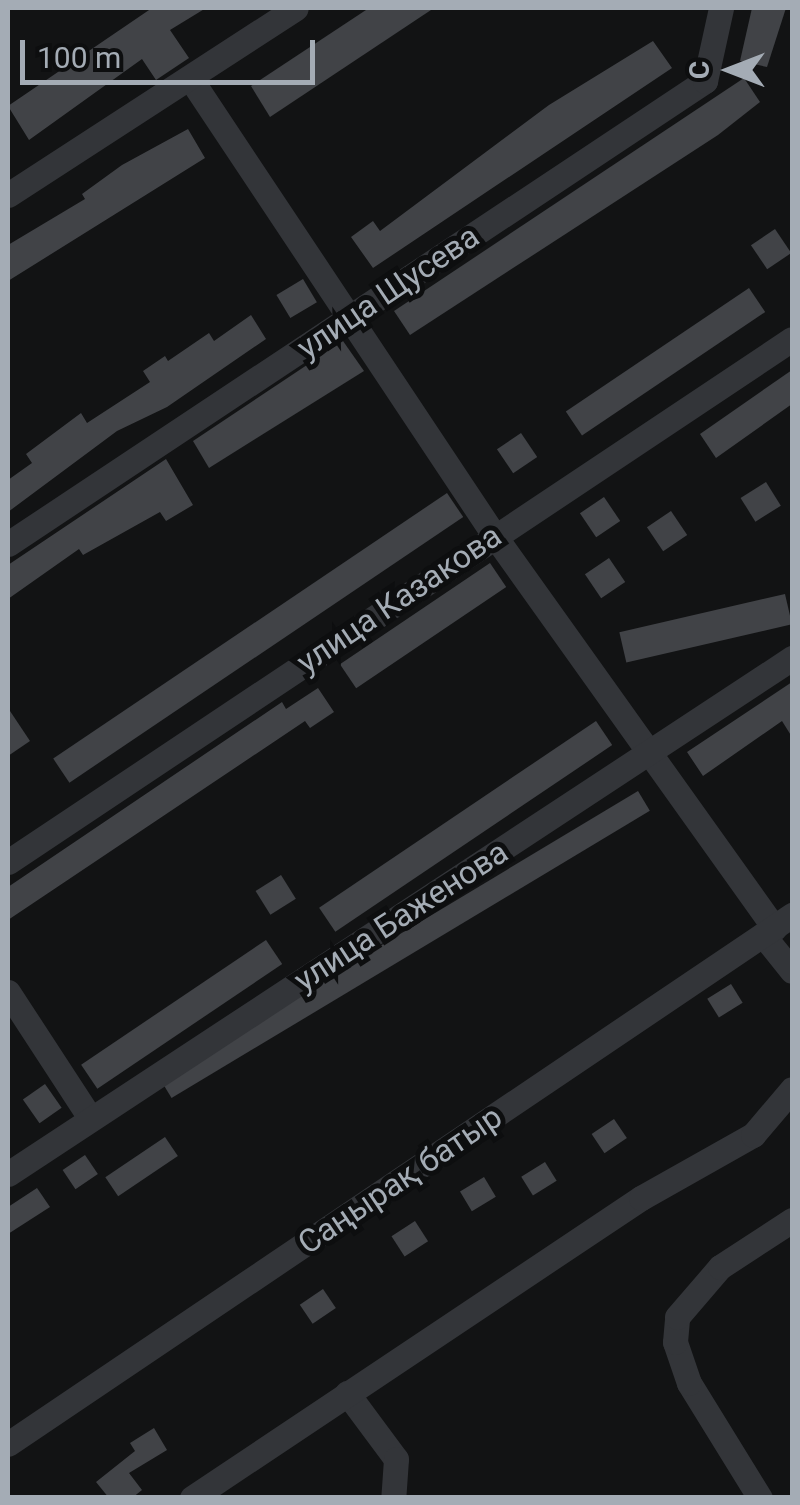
<!DOCTYPE html>
<meta charset="utf-8">
<style>
body{margin:0}
#map{position:relative;width:800px;height:1505px;overflow:hidden;background:#121314;font-family:Roboto,sans-serif}
div>[style]{position:absolute}
[style*='--x']{left:calc(var(--x)*1px);top:calc(var(--y)*1px);width:calc(var(--w)*1px);rotate:calc(var(--a)*1deg)}
.building>*{inset:0;background:#414347;transform-origin:0 0}
.minor>*{height:25px;margin:-12.5px;padding:0 12.5px;transform-origin:12.5px;border-radius:12.5px;background:#333539}
span{translate:-50% -50%;white-space:nowrap;text-align:center;line-height:1.15;-webkit-text-stroke:10px #0d0e0f;paint-order:stroke}
.street-label{font-size:32px;color:#a4acb5}
.frame{position:absolute;inset:0;border:10px solid #a4acb5;pointer-events:none}
.north{position:absolute;left:680px;top:20px;width:100px;height:100px;-webkit-text-stroke:8px #0d0e0f;paint-order:stroke;rotate:270deg;font-size:28px;font-weight:700;line-height:40px;text-align:center;color:#a4acb5}
.north::after{content:'';display:block;margin:auto;width:35px;height:45px;background:#a4acb5;clip-path:polygon(50% 0,100% 100%,50% 72%,0 100%)}
.scale{position:absolute;left:20px;top:40px;width:295px;height:45px;box-sizing:border-box;border:5px solid #a4acb5;border-top:0;padding-left:12px;font-size:30px;line-height:35px;white-space:nowrap;color:#a4acb5;-webkit-text-stroke:8px #0d0e0f;paint-order:stroke}
</style>
<div id="map">
<div class="building">
<i style="clip-path:polygon(152px 8px,206px 8px,170px 30px,189px 58px,156px 80px,142px 59px,29px 140px,8px 106px)"></i>
<i style="clip-path:polygon(369px 8px,434px 8px,270px 117px,251px 86px)"></i>
<i style="clip-path:polygon(752px 8px,786px 8px,767px 67px,740px 61px)"></i>
<i style="clip-path:polygon(653px 41px,672px 68px,373px 268px,351px 237px,373px 221px,380px 231px,549px 105px)"></i>
<i style="clip-path:polygon(744px 78px,760px 102px,718px 135px,410px 335px,394px 311px)"></i>
<i style="clip-path:polygon(188px 129px,205px 158px,8px 281px,8px 245px,85px 199px,82px 194px,122px 165px)"></i>
<i style="left:775px;top:229px;width:29px;height:29px;rotate:56deg"></i>
<i style="left:303px;top:279px;width:27px;height:31px;rotate:59deg"></i>
<i style="left:749px;top:288px;width:29px;height:221px;rotate:56deg"></i>
<i style="clip-path:polygon(251px 315px,266px 339px,167px 407px,117px 431px,8px 512px,8px 480px,32px 463px,26px 454px,81px 413px,87px 423px,150px 382px,143px 371px,165px 356px,168px 361px,209px 333px,214px 341px)"></i>
<i style="clip-path:polygon(343px 341px,364px 371px,209px 468px,193px 441px)"></i>
<i style="clip-path:polygon(792px 370px,792px 404px,716px 458px,700px 434px)"></i>
<i style="left:521px;top:433px;width:29px;height:29px;rotate:56deg"></i>
<i style="clip-path:polygon(166px 459px,193px 505px,166px 521px,160px 512px,83px 555px,79px 549px,8px 599px,8px 565px)"></i>
<i style="left:766px;top:482px;width:28px;height:30px;rotate:58deg"></i>
<i style="left:447px;top:493px;width:29px;height:475px;rotate:56deg"></i>
<i style="left:604px;top:497px;width:29px;height:29px;rotate:56deg"></i>
<i style="left:671px;top:511px;width:29px;height:29px;rotate:56deg"></i>
<i style="left:609px;top:558px;width:29px;height:29px;rotate:56deg"></i>
<i style="left:490px;top:563px;width:29px;height:181px;rotate:56deg"></i>
<i style="left:785px;top:594px;width:31px;height:170px;rotate:77deg"></i>
<i style="clip-path:polygon(792px 682px,792px 737px,782px 721px,703px 776px,687px 752px)"></i>
<i style="clip-path:polygon(318px 688px,334px 712px,310px 728px,305px 721px,8px 920px,8px 887px,282px 702px,286px 709px)"></i>
<i style="clip-path:polygon(8px 708px,30px 741px,8px 756px)"></i>
<i style="left:596px;top:721px;width:29px;height:334px;rotate:56deg"></i>
<i style="left:638px;top:791px;width:23px;height:558px;rotate:59deg"></i>
<i style="left:281px;top:875px;width:28px;height:30px;rotate:58deg"></i>
<i style="left:266px;top:940px;width:29px;height:223px;rotate:56deg"></i>
<i style="left:731px;top:984px;width:22px;height:28px;rotate:58deg"></i>
<i style="left:45px;top:1084px;width:29px;height:27px;rotate:55deg"></i>
<i style="left:614px;top:1119px;width:23px;height:27px;rotate:56deg"></i>
<i style="left:165px;top:1137px;width:23px;height:72px;rotate:56deg"></i>
<i style="left:85px;top:1155px;width:23px;height:27px;rotate:56deg"></i>
<i style="left:545px;top:1162px;width:22px;height:28px;rotate:58deg"></i>
<i style="left:484px;top:1177px;width:23px;height:28px;rotate:59deg"></i>
<i style="clip-path:polygon(37px 1188px,50px 1207px,8px 1234px,8px 1207px)"></i>
<i style="left:415px;top:1221px;width:24px;height:28px;rotate:57deg"></i>
<i style="left:323px;top:1289px;width:23px;height:28px;rotate:56deg"></i>
<i style="clip-path:polygon(154px 1428px,167px 1450px,129px 1473px,142px 1490px,132px 1498px,109px 1498px,96px 1482px,135px 1451px,130px 1443px)"></i>
</div>
<div class="minor">
<i style="--x:190;--y:78;--w:549;--a:56.37"></i>
<i style="--x:494;--y:535;--w:483;--a:54.5"></i>
<i style="--x:8;--y:195;--w:343;--a:-33"></i>
<i style="--x:8;--y:544;--w:837;--a:-33.6"></i>
<i style="--x:705;--y:81;--w:75;--a:-77.6"></i>
<i style="--x:8;--y:862;--w:942;--a:-33.71"></i>
<i style="--x:763;--y:935;--w:46;--a:51.1"></i>
<i style="--x:8;--y:992;--w:150;--a:56.9"></i>
<i style="--x:8;--y:1174;--w:939;--a:-33.35"></i>
<i style="--x:347;--y:1393;--w:82;--a:53.4"></i>
<i style="--x:396;--y:1459;--w:39;--a:94"></i>
<i style="--x:8;--y:1444;--w:946;--a:-34.01"></i>
<i style="--x:192;--y:1498;--w:540;--a:-33.75"></i>
<i style="--x:641;--y:1198;--w:129;--a:-29.4"></i>
<i style="--x:753;--y:1135;--w:60;--a:-49.7"></i>
<i style="--x:760;--y:1498;--w:135;--a:-121.7"></i>
<i style="--x:689;--y:1383;--w:43;--a:-108.9"></i>
<i style="--x:675;--y:1342;--w:25;--a:-85"></i>
<i style="--x:677;--y:1317;--w:66;--a:-49.3"></i>
<i style="--x:720;--y:1267;--w:86;--a:-33.1"></i>
</div>
<div class="street-label">
<span style="left:388px;top:292px;rotate:-34deg">улица Щусева</span>
<span style="left:399px;top:599px;rotate:-34deg">улица Казакова</span>
<span style="left:401px;top:916px;rotate:-33deg">улица Баженова</span>
<span style="left:400px;top:1180px;rotate:-34deg">Саңырақ батыр</span>
</div>
<div class="frame"></div>
<div class="north">С</div>
<div class="scale">100 m</div>
</div>
